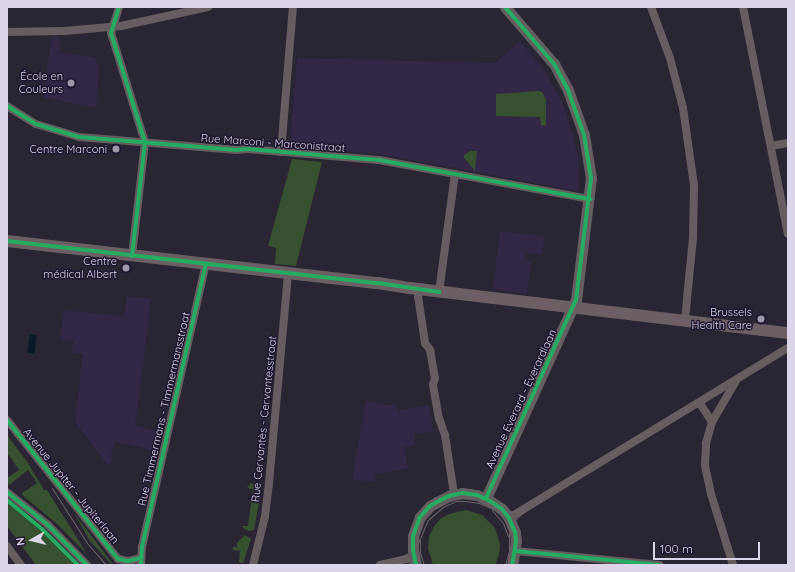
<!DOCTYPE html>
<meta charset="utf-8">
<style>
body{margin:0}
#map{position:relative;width:795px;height:572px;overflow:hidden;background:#2a2533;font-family:Quicksand,sans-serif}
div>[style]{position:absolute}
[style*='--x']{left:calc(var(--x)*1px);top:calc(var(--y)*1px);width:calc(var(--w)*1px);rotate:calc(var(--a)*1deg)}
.built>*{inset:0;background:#322745}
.green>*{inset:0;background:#375030}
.water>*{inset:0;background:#051a23;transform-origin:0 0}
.minor>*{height:8px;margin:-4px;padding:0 4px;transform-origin:4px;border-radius:4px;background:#665d60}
.tertiary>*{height:11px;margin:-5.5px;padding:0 5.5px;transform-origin:5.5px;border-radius:5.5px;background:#665d60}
.secondary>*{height:12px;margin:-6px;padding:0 6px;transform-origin:6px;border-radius:6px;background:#6b5f64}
.tram>*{height:1px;margin:-0.5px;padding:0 0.5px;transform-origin:0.5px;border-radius:0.5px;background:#6a6369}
.cycleway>*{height:4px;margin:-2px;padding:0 2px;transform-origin:2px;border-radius:2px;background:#26ab63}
.dots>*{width:11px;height:11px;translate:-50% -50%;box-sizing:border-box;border:2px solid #1f162f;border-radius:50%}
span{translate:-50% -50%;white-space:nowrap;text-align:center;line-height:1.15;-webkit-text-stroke:3px #1f162f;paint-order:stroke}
.poi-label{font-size:11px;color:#dcd6e8}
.right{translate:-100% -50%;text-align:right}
.street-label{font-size:11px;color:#dcd6e8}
.frame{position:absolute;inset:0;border:8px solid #dcd6e8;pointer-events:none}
.north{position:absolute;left:12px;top:520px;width:40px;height:40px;-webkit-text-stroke:3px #1f162f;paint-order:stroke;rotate:262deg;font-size:11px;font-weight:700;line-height:16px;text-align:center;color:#dcd6e8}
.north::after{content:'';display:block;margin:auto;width:14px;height:18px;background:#dcd6e8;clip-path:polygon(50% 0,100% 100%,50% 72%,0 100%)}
.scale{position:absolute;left:653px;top:542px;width:107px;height:18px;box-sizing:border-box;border:2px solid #dcd6e8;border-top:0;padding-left:5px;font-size:12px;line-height:14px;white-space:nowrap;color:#dcd6e8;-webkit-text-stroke:3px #1f162f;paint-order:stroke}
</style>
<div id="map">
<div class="built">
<i style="clip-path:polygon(59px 36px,60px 53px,95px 57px,99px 69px,96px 108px,43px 97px,52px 37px)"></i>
<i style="clip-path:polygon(520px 41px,541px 66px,563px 104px,574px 139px,578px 159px,579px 191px,380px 154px,290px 146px,297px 58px,495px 63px)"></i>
<i style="clip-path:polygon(500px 231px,545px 237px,542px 254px,525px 252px,524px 260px,531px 262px,527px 294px,493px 289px)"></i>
<i style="clip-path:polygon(127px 296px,151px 299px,135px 426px,161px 432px,156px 451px,116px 442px,111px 454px,113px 461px,108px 465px,75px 422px,83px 354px,72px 353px,74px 341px,61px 339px,61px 333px,64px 310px,124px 317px)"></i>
<i style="clip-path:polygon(366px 401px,388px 405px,396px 404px,398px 411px,429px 405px,433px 431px,414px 434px,415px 445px,404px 447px,408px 468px,376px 474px,374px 482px,352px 479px)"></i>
</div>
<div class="green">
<i style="clip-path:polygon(538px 91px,542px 92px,546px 99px,546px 126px,541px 125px,540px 117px,496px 116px,496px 94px)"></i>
<i style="clip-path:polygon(470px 151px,477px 151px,475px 171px,464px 158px,464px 155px)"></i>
<i style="clip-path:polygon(292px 159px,322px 162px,296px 266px,275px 264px,276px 248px,268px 246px)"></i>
<i style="clip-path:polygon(7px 435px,28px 463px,44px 490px,47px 490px,87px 554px,57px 524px,21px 494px,37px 483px,28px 470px,9px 485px,7px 483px,7px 478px,19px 470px,9px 455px,7px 456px)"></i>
<i style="clip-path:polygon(251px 483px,260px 486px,261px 491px,254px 530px,249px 531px,243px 528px,243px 526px,248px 526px,253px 489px,247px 488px)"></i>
<i style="clip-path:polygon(7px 502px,41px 530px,76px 565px,36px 565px,7px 526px)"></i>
<i style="clip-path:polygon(466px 510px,482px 515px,495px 528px,500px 544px,499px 555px,495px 565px,433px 565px,428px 548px,429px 537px,433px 528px,440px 519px,449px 514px)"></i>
<i style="clip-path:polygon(74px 513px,112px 563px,111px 564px,90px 541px)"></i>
<i style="clip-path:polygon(245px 535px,251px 539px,243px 563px,239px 562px,240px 551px,233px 550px,233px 547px,237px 547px,237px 543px)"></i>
</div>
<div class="water">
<i style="left:30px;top:334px;width:7px;height:19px;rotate:8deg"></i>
</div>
<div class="minor">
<i style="--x:119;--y:7;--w:27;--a:107"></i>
<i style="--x:111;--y:33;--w:114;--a:72.7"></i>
<i style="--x:145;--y:142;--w:115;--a:96.5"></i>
<i style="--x:651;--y:7;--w:54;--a:69.6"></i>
<i style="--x:670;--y:58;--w:52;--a:75.4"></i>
<i style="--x:683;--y:108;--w:78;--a:81.9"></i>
<i style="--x:694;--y:185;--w:53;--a:91.1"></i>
<i style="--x:693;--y:238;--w:82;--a:95.6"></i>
<i style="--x:743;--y:7;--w:231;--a:78.8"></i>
<i style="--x:7;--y:32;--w:57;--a:-1"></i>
<i style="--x:64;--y:31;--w:57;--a:-5"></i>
<i style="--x:121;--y:26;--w:89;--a:-12.3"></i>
<i style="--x:7;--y:106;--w:34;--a:32"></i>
<i style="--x:36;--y:124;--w:45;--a:16.8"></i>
<i style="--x:79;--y:137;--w:158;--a:4.7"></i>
<i style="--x:236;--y:150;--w:12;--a:-5"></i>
<i style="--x:248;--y:149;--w:131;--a:4.8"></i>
<i style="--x:379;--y:160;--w:215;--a:10.5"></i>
<i style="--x:771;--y:146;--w:17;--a:-10"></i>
<i style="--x:281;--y:152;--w:145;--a:-85.3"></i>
<i style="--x:419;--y:289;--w:7;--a:98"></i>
<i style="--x:418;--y:296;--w:48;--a:81.5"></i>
<i style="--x:425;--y:343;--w:9;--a:54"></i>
<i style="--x:430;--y:350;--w:28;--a:80"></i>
<i style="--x:435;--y:378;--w:7;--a:106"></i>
<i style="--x:433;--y:385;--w:34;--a:80"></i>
<i style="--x:439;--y:418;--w:18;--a:71"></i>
<i style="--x:445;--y:435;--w:60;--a:81.3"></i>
<i style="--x:439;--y:292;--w:119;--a:-82.3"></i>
<i style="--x:699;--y:402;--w:24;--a:57"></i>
<i style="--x:7;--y:420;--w:178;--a:51.4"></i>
<i style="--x:118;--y:559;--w:10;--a:11"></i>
<i style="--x:128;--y:561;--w:13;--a:-13"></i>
<i style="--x:7;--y:492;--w:53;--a:38.8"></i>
<i style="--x:48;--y:525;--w:56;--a:45.7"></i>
<i style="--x:509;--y:518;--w:327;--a:-31.4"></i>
<i style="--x:7;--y:546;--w:24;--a:54"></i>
<i style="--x:516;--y:551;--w:144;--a:5.6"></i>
<i style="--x:141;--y:565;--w:18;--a:-87"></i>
<i style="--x:142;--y:547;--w:290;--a:-77.3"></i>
<i style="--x:253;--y:565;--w:50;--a:-76.2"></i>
<i style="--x:265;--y:516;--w:33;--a:-83"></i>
<i style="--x:269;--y:483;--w:210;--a:-84.8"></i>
<i style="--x:380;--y:565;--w:35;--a:-13"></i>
<i style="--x:733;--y:565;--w:74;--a:-107.2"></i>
<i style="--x:711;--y:494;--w:30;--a:-102"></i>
<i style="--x:705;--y:465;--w:22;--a:-87"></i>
<i style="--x:706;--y:443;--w:22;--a:-74"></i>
<i style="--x:712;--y:422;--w:48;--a:-59.7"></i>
</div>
<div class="tertiary">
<i style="--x:486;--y:498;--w:217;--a:-65.6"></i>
<i style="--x:576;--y:300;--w:123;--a:-83"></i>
<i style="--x:591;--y:178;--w:44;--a:-99.2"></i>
<i style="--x:584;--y:135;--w:48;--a:-109.6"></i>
<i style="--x:568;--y:90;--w:30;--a:-118"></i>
<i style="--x:554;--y:64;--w:75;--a:-130.7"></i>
<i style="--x:416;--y:565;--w:15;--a:-101"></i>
<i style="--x:413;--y:550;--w:14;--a:-90"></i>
<i style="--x:413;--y:536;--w:20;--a:-70"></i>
<i style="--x:420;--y:517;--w:15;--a:-48"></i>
<i style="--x:430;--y:506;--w:8;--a:-30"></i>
<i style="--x:437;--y:502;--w:13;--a:-27"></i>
<i style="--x:449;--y:496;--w:13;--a:-13"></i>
<i style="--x:462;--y:493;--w:15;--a:8"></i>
<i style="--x:477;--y:495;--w:14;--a:25"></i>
<i style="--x:490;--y:501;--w:14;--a:34"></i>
<i style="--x:502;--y:509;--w:11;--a:52"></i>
<i style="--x:509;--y:518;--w:15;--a:67"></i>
<i style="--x:515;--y:532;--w:9;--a:84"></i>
<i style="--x:516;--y:541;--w:24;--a:99"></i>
</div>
<div class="secondary">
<i style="--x:7;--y:241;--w:373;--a:6.5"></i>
<i style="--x:378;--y:283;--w:32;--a:9"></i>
<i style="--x:410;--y:288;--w:381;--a:6.8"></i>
</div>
<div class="tram">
<i style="--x:52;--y:488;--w:65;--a:57.5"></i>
<i style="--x:87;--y:543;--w:29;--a:49"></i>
<i style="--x:492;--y:510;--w:17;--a:50"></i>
<i style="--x:503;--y:523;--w:14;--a:69"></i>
<i style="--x:420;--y:540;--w:13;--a:90"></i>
<i style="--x:420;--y:553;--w:13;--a:72"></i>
<i style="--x:395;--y:563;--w:11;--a:-5"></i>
<i style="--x:406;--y:562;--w:13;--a:13"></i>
<i style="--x:374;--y:565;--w:25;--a:-14"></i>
<i style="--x:398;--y:559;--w:15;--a:-32"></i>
<i style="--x:411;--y:551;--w:11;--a:-49"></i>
<i style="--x:418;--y:543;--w:25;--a:-67"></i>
<i style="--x:428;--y:520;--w:20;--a:-41"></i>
<i style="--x:443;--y:507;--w:14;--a:-25"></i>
<i style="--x:456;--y:501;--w:9;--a:0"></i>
<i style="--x:465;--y:501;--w:14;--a:8"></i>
<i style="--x:479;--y:503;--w:26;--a:23"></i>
<i style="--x:503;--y:513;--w:16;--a:-11"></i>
<i style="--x:519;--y:510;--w:315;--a:-31.4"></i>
<i style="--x:505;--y:565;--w:15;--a:-74"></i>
<i style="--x:509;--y:551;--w:17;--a:-90"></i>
<i style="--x:509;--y:534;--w:10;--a:-73"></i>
<i style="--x:512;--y:524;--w:8;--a:-50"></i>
<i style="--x:517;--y:518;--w:12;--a:-42"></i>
</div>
<div class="cycleway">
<i style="--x:119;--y:7;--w:27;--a:107"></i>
<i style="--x:111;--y:33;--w:114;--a:72.7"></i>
<i style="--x:145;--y:142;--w:115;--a:96.5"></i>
<i style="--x:7;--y:106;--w:34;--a:32"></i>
<i style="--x:36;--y:124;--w:45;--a:16.8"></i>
<i style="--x:79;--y:137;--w:158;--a:4.7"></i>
<i style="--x:236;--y:150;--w:12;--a:-5"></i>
<i style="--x:248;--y:149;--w:131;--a:4.8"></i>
<i style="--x:379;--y:160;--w:215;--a:10.5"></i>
<i style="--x:7;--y:241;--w:373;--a:6.5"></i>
<i style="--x:378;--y:283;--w:62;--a:8.4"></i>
<i style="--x:7;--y:420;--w:178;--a:51.4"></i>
<i style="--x:118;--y:559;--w:10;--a:11"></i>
<i style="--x:128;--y:561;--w:13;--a:-13"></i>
<i style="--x:7;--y:492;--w:53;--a:38.8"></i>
<i style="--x:48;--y:525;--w:56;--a:45.7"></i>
<i style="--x:486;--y:498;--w:217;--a:-65.6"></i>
<i style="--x:576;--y:300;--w:123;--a:-83"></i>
<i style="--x:591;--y:178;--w:44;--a:-99.2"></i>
<i style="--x:584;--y:135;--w:48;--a:-109.6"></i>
<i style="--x:568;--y:90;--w:30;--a:-118"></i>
<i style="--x:554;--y:64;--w:75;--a:-130.7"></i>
<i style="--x:7;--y:500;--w:45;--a:39.6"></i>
<i style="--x:42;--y:529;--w:51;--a:45"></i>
<i style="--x:516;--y:551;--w:144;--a:5.6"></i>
<i style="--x:141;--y:565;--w:18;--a:-87"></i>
<i style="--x:142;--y:547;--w:290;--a:-77.3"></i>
<i style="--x:416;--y:565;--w:15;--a:-101"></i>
<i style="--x:413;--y:550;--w:14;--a:-90"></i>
<i style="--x:413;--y:536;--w:20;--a:-70"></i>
<i style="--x:420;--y:517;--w:15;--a:-48"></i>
<i style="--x:430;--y:506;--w:8;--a:-30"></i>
<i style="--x:437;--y:502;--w:13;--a:-27"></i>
<i style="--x:449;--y:496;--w:13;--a:-13"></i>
<i style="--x:462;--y:493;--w:15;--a:8"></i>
<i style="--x:477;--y:495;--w:14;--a:25"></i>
<i style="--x:490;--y:501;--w:14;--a:34"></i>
<i style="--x:502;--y:509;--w:11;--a:52"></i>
<i style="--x:509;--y:518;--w:15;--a:67"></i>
<i style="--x:515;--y:532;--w:9;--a:84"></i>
<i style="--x:516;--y:541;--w:24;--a:99"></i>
</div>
<div class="dots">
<i style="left:71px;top:83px;background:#9e98a9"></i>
<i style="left:116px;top:149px;background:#9e98a9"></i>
<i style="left:126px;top:268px;background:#9e98a9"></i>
<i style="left:761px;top:319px;background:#9e98a9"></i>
</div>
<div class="poi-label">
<span class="right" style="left:63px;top:83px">École en<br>Couleurs</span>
<span class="right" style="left:107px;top:149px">Centre Marconi</span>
<span class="right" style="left:117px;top:268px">Centre<br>médical Albert</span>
<span class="right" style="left:752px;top:319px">Brussels<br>Health Care</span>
</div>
<div class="street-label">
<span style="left:273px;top:143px;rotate:4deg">Rue Marconi - Marconistraat</span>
<span style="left:521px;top:399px;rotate:-65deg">Avenue Everard - Everardlaan</span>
<span style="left:164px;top:409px;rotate:-77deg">Rue Timmermans - Timmermansstraat</span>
<span style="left:264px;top:419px;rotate:-84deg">Rue Cervantès - Cervantesstraat</span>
<span style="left:71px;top:486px;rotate:51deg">Avenue Jupiter - Jupiterlaan</span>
</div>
<div class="frame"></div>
<div class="north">N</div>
<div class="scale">100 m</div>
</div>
